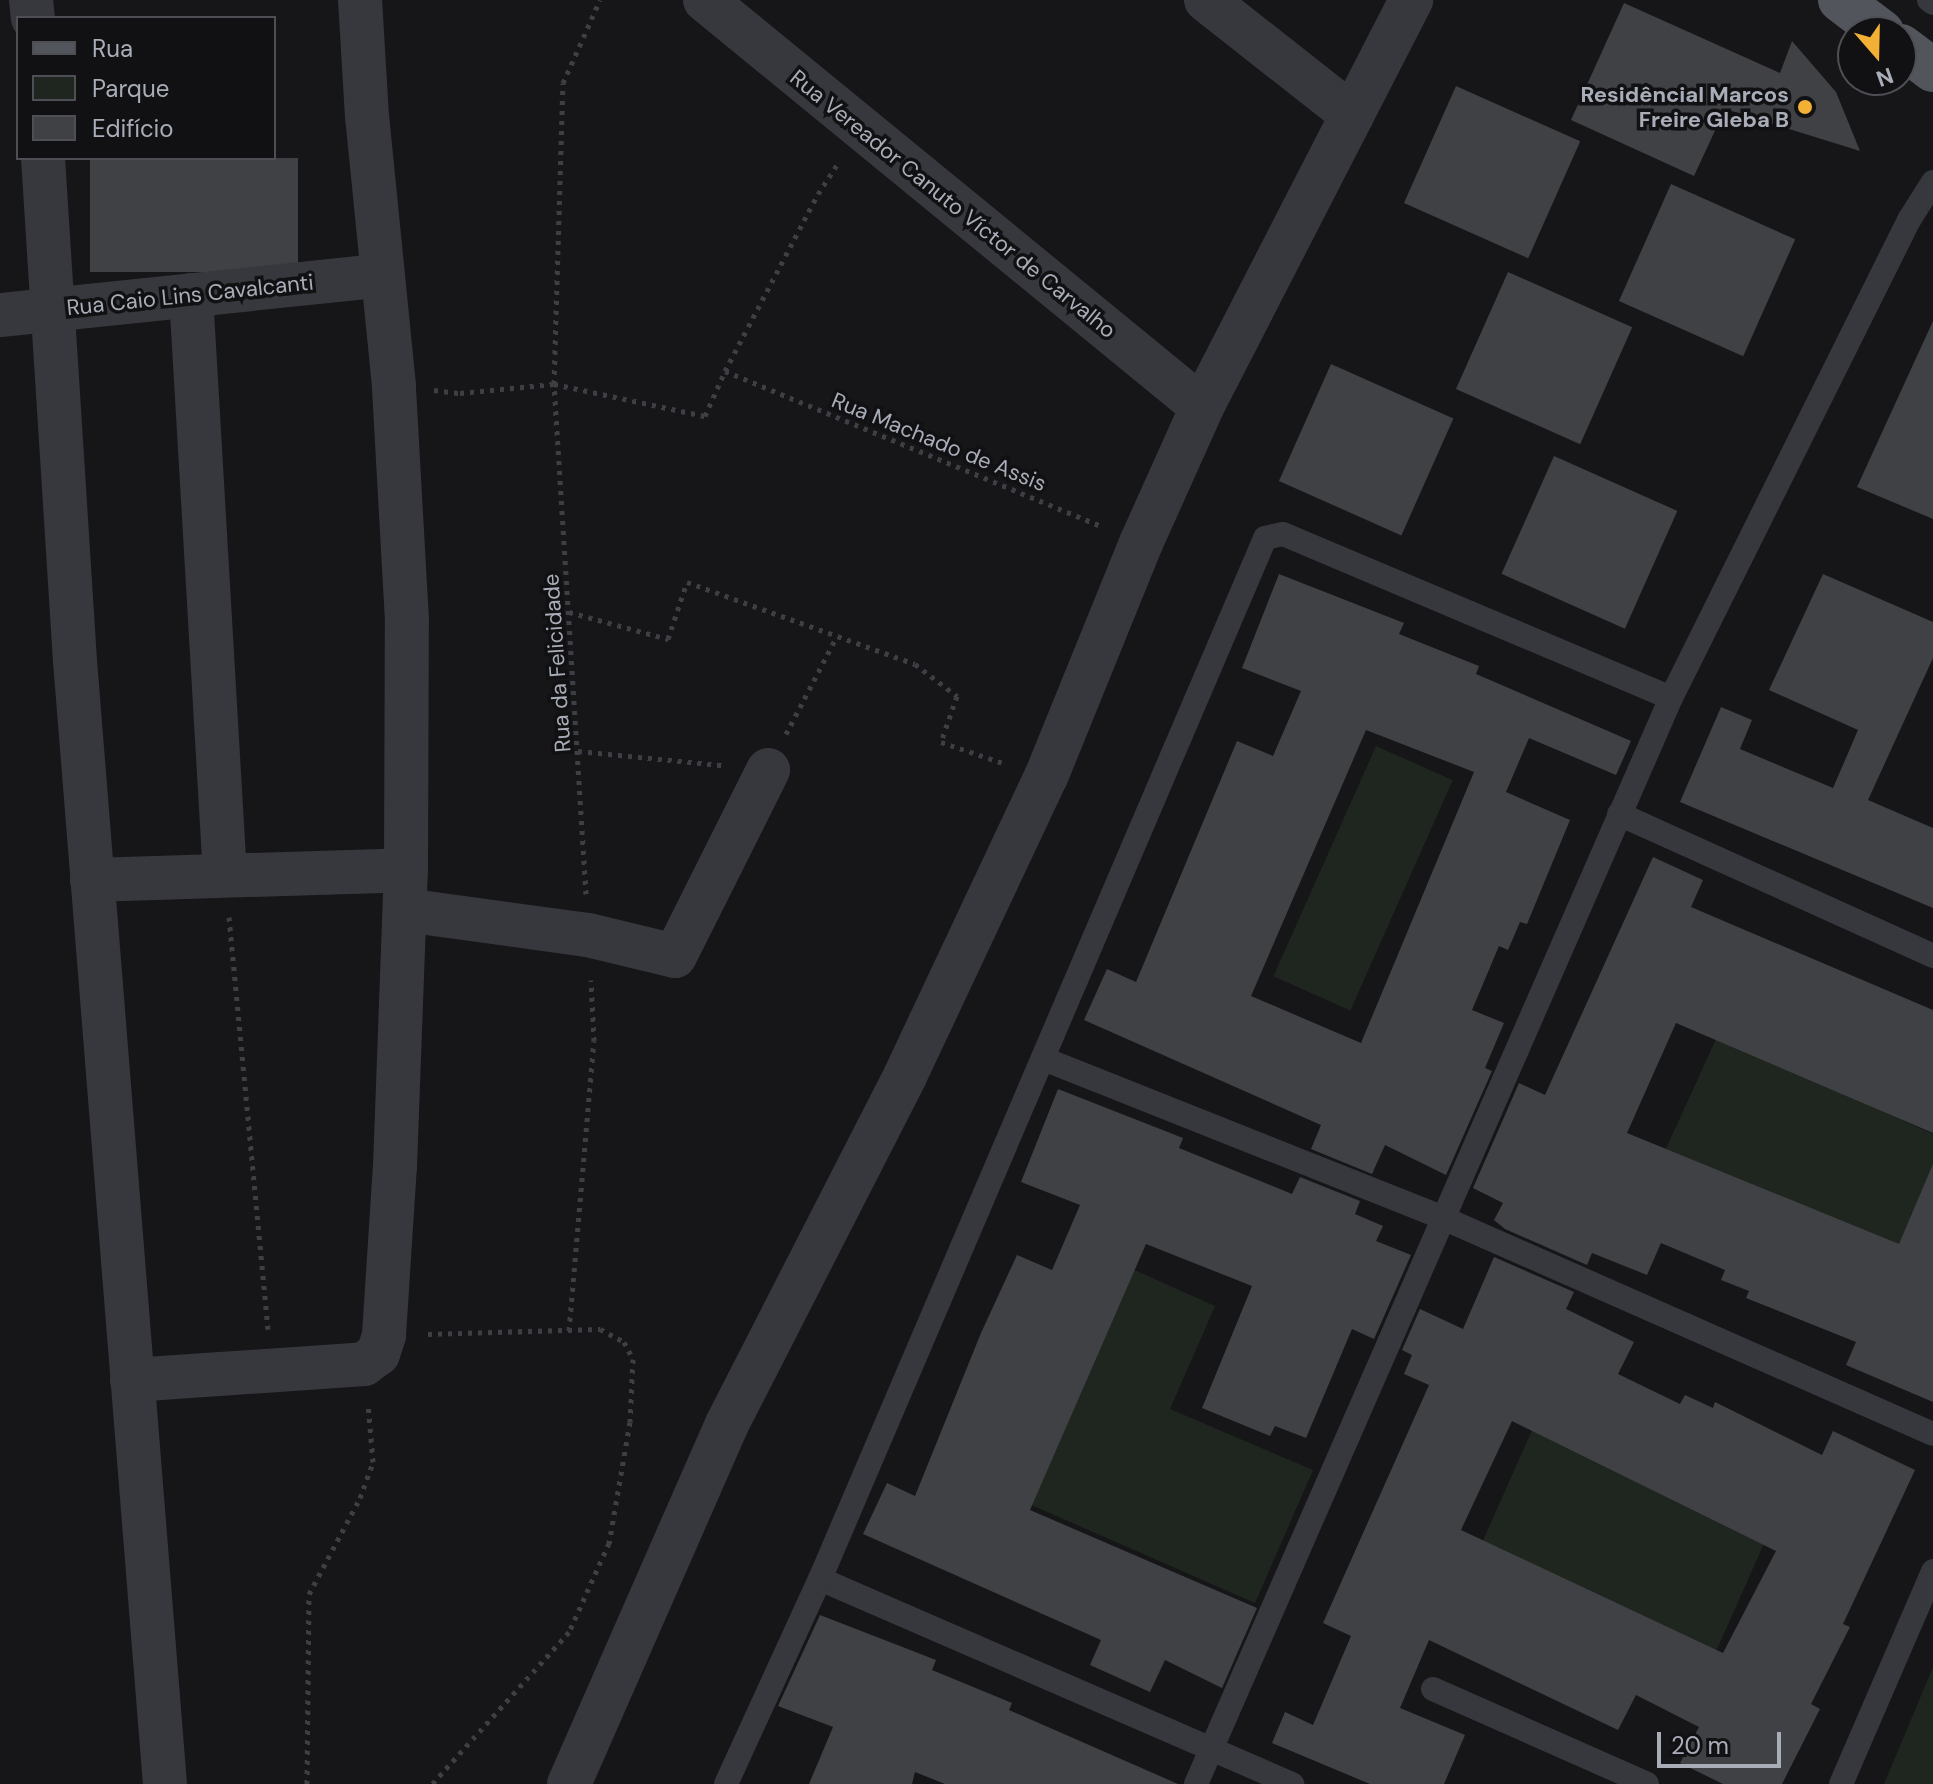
<!DOCTYPE html>
<meta charset="utf-8">
<style>
body{margin:0}
#map{position:relative;width:1933px;height:1784px;overflow:hidden;background:#161618;font-family:"DM Sans",sans-serif}
div>[style]{position:absolute}
[style*='--x']{left:calc(var(--x)*1px);top:calc(var(--y)*1px);width:calc(var(--w)*1px);rotate:calc(var(--a)*1deg)}
.green>*{inset:0;background:#1e261f;transform-origin:0 0}
.building>*{inset:0;background:#404145;transform-origin:0 0}
.path>*{height:5px;margin-top:-2.5px;transform-origin:0;background:repeating-linear-gradient(90deg,#3d3f44 0 4px,transparent 0 10px)}
.lane>*{height:24px;margin:-12px;padding:0 12px;transform-origin:12px;border-radius:12px;background:#37383d}
.street>*{height:44px;margin:-22px;padding:0 22px;transform-origin:22px;border-radius:22px;background:#37383d}
.primary>*{height:44px;margin:-22px;padding:0 22px;transform-origin:22px;border-radius:22px;background:#53555c}
.dots>*{width:22px;height:22px;translate:-50% -50%;box-sizing:border-box;border:4px solid #111113;border-radius:50%}
span{translate:-50% -50%;white-space:nowrap;text-align:center;line-height:1.15;-webkit-text-stroke:7px #111113;paint-order:stroke}
.poi-label{font-size:22px;color:#a8adb8;font-weight:700}
.right{translate:-100% -50%;text-align:right}
.street-label{font-size:22px;color:#a8adb8}
.legend{position:absolute;left:16px;top:16px;width:260px;height:144px;box-sizing:border-box;background:#111113;border:2px solid #4d4f55;margin:0;padding:10px 14px;list-style:none;font-size:24px;color:#a8adb8}
.legend li{display:flex;align-items:center;gap:16px;height:40px}
.legend b{width:40px;border:2px solid #4d4f55}
.north{position:absolute;left:1837px;top:16px;width:80px;height:80px;box-sizing:border-box;background:#111113;border:2px solid #4d4f55;border-radius:50%;rotate:160deg;font-size:22px;font-weight:700;line-height:32px;text-align:center;color:#a8adb8}
.north::after{content:'';display:block;margin:auto;width:28px;height:36px;background:#f2b134;clip-path:polygon(50% 0,100% 100%,50% 72%,0 100%)}
.scale{position:absolute;left:1657px;top:1732px;width:124px;height:36px;box-sizing:border-box;border:4px solid #a8adb8;border-top:0;padding-left:10px;font-size:24px;line-height:28px;white-space:nowrap;color:#a8adb8;-webkit-text-stroke:6px #111113;paint-order:stroke}
</style>
<div id="map">
<div class="green">
<i style="left:1376px;top:746px;width:84px;height:252px;rotate:24deg"></i>
<i style="clip-path:polygon(1717px 1037px,1933px 1134px,1933px 1184px,1898px 1261px,1663px 1155px)"></i>
<i style="clip-path:polygon(1132px 1269px,1215px 1306px,1170px 1409px,1313px 1470px,1255px 1603px,1027px 1503px)"></i>
<i style="left:1533px;top:1428px;width:258px;height:130px;rotate:24deg"></i>
<i style="clip-path:polygon(1933px 1667px,1933px 1784px,1884px 1784px)"></i>
</div>
<div class="building">
<i style="clip-path:polygon(1624px 3px,1780px 73px,1792px 41px,1836px 92px,1860px 151px,1725px 109px,1694px 176px,1571px 120px)"></i>
<i style="left:1456px;top:86px;width:136px;height:128px;rotate:24deg"></i>
<i style="left:90px;top:158px;width:208px;height:114px"></i>
<i style="left:1671px;top:184px;width:136px;height:128px;rotate:24deg"></i>
<i style="left:1508px;top:272px;width:136px;height:128px;rotate:24deg"></i>
<i style="clip-path:polygon(1933px 321px,1933px 519px,1857px 487px)"></i>
<i style="left:1331px;top:364px;width:134px;height:128px;rotate:24deg"></i>
<i style="left:1554px;top:456px;width:135px;height:129px;rotate:24deg"></i>
<i style="clip-path:polygon(evenodd,1279px 574px,1404px 623px,1399px 634px,1479px 666px,1476px 674px,1631px 741px,1616px 775px,1529px 738px,1506px 792px,1570px 820px,1527px 924px,1520px 922px,1508px 950px,1499px 946px,1472px 1010px,1504px 1023px,1485px 1068px,1492px 1071px,1446px 1175px,1385px 1145px,1372px 1174px,1311px 1149px,1321px 1125px,1084px 1020px,1107px 969px,1136px 982px,1237px 741px,1273px 756px,1301px 691px,1242px 668px,1279px 574px,1366px 730px,1474px 772px,1361px 1043px,1251px 996px,1366px 730px)"></i>
<i style="clip-path:polygon(1823px 574px,1933px 622px,1933px 658px,1868px 800px,1933px 828px,1933px 908px,1680px 802px,1721px 707px,1752px 720px,1740px 749px,1833px 788px,1858px 730px,1769px 690px)"></i>
<i style="clip-path:polygon(1653px 857px,1703px 880px,1691px 907px,1933px 1010px,1933px 1133px,1676px 1023px,1627px 1133px,1899px 1244px,1933px 1164px,1933px 1402px,1846px 1365px,1856px 1342px,1746px 1298px,1749px 1291px,1721px 1280px,1725px 1270px,1661px 1243px,1647px 1275px,1592px 1253px,1587px 1265px,1505px 1229px,1494px 1220px,1503px 1203px,1473px 1188px,1519px 1083px,1545px 1095px)"></i>
<i style="clip-path:polygon(1058px 1089px,1183px 1138px,1179px 1148px,1292px 1194px,1300px 1177px,1360px 1201px,1355px 1214px,1383px 1226px,1376px 1241px,1411px 1255px,1374px 1339px,1352px 1329px,1306px 1438px,1275px 1426px,1270px 1436px,1202px 1408px,1252px 1286px,1146px 1244px,1030px 1510px,1257px 1608px,1222px 1688px,1165px 1660px,1150px 1692px,1090px 1665px,1101px 1640px,863px 1534px,887px 1483px,915px 1496px,981px 1333px,1017px 1255px,1052px 1270px,1080px 1205px,1021px 1182px)"></i>
<i style="clip-path:polygon(evenodd,1494px 1257px,1574px 1292px,1566px 1309px,1634px 1342px,1618px 1374px,1680px 1404px,1685px 1395px,1713px 1408px,1715px 1402px,1822px 1455px,1833px 1431px,1915px 1470px,1843px 1624px,1850px 1627px,1811px 1704px,1820px 1709px,1782px 1784px,1723px 1784px,1680px 1763px,1699px 1727px,1636px 1695px,1618px 1730px,1429px 1640px,1400px 1708px,1465px 1735px,1444px 1784px,1370px 1784px,1272px 1743px,1285px 1712px,1313px 1725px,1351px 1636px,1323px 1623px,1429px 1385px,1404px 1374px,1412px 1355px,1402px 1350px,1420px 1309px,1463px 1329px,1494px 1257px,1512px 1421px,1776px 1551px,1723px 1653px,1461px 1530px,1512px 1421px)"></i>
<i style="clip-path:polygon(820px 1615px,936px 1660px,932px 1670px,1012px 1703px,1009px 1710px,1178px 1784px,945px 1784px,915px 1772px,912px 1784px,809px 1784px,833px 1727px,778px 1706px)"></i>
</div>
<div class="path">
<i style="--x:725;--y:371;--w:409;--a:22.4"></i>
<i style="--x:434;--y:390;--w:26;--a:7"></i>
<i style="--x:460;--y:393;--w:94;--a:-5.5"></i>
<i style="--x:554;--y:384;--w:154;--a:12"></i>
<i style="--x:705;--y:416;--w:49;--a:-66"></i>
<i style="--x:725;--y:371;--w:200;--a:-62.3"></i>
<i style="--x:818;--y:194;--w:38;--a:-57"></i>
<i style="--x:569;--y:612;--w:103;--a:15.3"></i>
<i style="--x:668;--y:639;--w:60;--a:-71.6"></i>
<i style="--x:687;--y:582;--w:242;--a:19.8"></i>
<i style="--x:915;--y:664;--w:53;--a:37.3"></i>
<i style="--x:957;--y:696;--w:49;--a:109.2"></i>
<i style="--x:941;--y:742;--w:69;--a:18.7"></i>
<i style="--x:786;--y:734;--w:110;--a:-62.5"></i>
<i style="--x:578;--y:751;--w:145;--a:5.6"></i>
<i style="--x:586;--y:894;--w:511;--a:-93.59"></i>
<i style="--x:554;--y:384;--w:301;--a:-88.3"></i>
<i style="--x:563;--y:83;--w:91;--a:-66"></i>
<i style="--x:229;--y:917;--w:414;--a:84.6"></i>
<i style="--x:569;--y:1331;--w:291;--a:-85.1"></i>
<i style="--x:594;--y:1041;--w:61;--a:-92.8"></i>
<i style="--x:428;--y:1334;--w:172;--a:-1.7"></i>
<i style="--x:600;--y:1329;--w:27;--a:28"></i>
<i style="--x:624;--y:1342;--w:19;--a:62"></i>
<i style="--x:633;--y:1359;--w:63;--a:92.7"></i>
<i style="--x:630;--y:1422;--w:123;--a:99.8"></i>
<i style="--x:609;--y:1543;--w:98;--a:114.2"></i>
<i style="--x:569;--y:1632;--w:205;--a:132"></i>
<i style="--x:307;--y:1784;--w:190;--a:-89.4"></i>
<i style="--x:309;--y:1594;--w:109;--a:-62"></i>
<i style="--x:360;--y:1498;--w:38;--a:-70"></i>
<i style="--x:373;--y:1462;--w:58;--a:-94.9"></i>
</div>
<div class="lane">
<i style="--x:1929;--y:0;--w:5;--a:37"></i>
<i style="--x:1619;--y:814;--w:345;--a:24.3"></i>
<i style="--x:1044;--y:1059;--w:430;--a:21.7"></i>
<i style="--x:1443;--y:1218;--w:535;--a:23.79"></i>
<i style="--x:820;--y:1579;--w:515;--a:23.48"></i>
<i style="--x:1433;--y:1689;--w:234;--a:23.9"></i>
<i style="--x:726;--y:1784;--w:226;--a:-65.4"></i>
<i style="--x:820;--y:1579;--w:1132;--a:-66.85"></i>
<i style="--x:1265;--y:538;--w:18;--a:-13"></i>
<i style="--x:1283;--y:534;--w:421;--a:22.9"></i>
<i style="--x:1196;--y:1784;--w:1185;--a:-66.38"></i>
<i style="--x:1671;--y:698;--w:534;--a:-63.53"></i>
<i style="--x:1909;--y:220;--w:45;--a:-57.7"></i>
<i style="--x:1841;--y:1784;--w:232;--a:-66.6"></i>
</div>
<div class="street">
<i style="--x:31;--y:0;--w:18;--a:84"></i>
<i style="--x:705;--y:0;--w:642;--a:39.31"></i>
<i style="--x:1206;--y:0;--w:186;--a:38.2"></i>
<i style="--x:43;--y:158;--w:504;--a:86.36"></i>
<i style="--x:75;--y:661;--w:1127;--a:85.42"></i>
<i style="--x:191;--y:295;--w:581;--a:86.65"></i>
<i style="--x:0;--y:315;--w:382;--a:-5.9"></i>
<i style="--x:92;--y:880;--w:314;--a:-1.8"></i>
<i style="--x:405;--y:910;--w:185;--a:7.8"></i>
<i style="--x:588;--y:935;--w:89;--a:13.6"></i>
<i style="--x:675;--y:956;--w:208;--a:-63.4"></i>
<i style="--x:132;--y:1380;--w:233;--a:-3.9"></i>
<i style="--x:364;--y:1364;--w:17;--a:-36"></i>
<i style="--x:378;--y:1354;--w:20;--a:-72"></i>
<i style="--x:384;--y:1335;--w:168;--a:-86.3"></i>
<i style="--x:395;--y:1167;--w:297;--a:-87.9"></i>
<i style="--x:406;--y:870;--w:249;--a:-89.8"></i>
<i style="--x:407;--y:621;--w:235;--a:-93.2"></i>
<i style="--x:394;--y:386;--w:270;--a:-95.7"></i>
<i style="--x:367;--y:117;--w:117;--a:-93.4"></i>
<i style="--x:569;--y:1784;--w:393;--a:-66.3"></i>
<i style="--x:727;--y:1424;--w:391;--a:-62.9"></i>
<i style="--x:905;--y:1076;--w:331;--a:-64.8"></i>
<i style="--x:1046;--y:777;--w:253;--a:-67.9"></i>
<i style="--x:1141;--y:543;--w:149;--a:-65.8"></i>
<i style="--x:1202;--y:407;--w:458;--a:-62.8"></i>
</div>
<div class="primary">
<i style="--x:1840;--y:0;--w:53;--a:37.3"></i>
<i style="--x:1901;--y:46;--w:40;--a:37"></i>
</div>
<div class="dots">
<i style="left:1805px;top:107px;background:#f2b134"></i>
</div>
<div class="poi-label">
<span class="right" style="left:1789px;top:107px">Residêncial Marcos<br>Freire Gleba B</span>
</div>
<div class="street-label">
<span style="left:953px;top:204px;rotate:39deg">Rua Vereador Canuto Víctor de Carvalho</span>
<span style="left:190px;top:295px;rotate:-6deg">Rua Caio Lins Cavalcanti</span>
<span style="left:939px;top:442px;rotate:22deg">Rua Machado de Assis</span>
<span style="left:557px;top:663px;rotate:-94deg">Rua da Felicidade</span>
</div>
<ul class="legend">
<li><b style="height:10px;background:#53555c"></b>Rua</li>
<li><b style="height:22px;background:#1e261f"></b>Parque</li>
<li><b style="height:22px;background:#404145"></b>Edifício</li>
</ul>
<div class="north">N</div>
<div class="scale">20 m</div>
</div>
